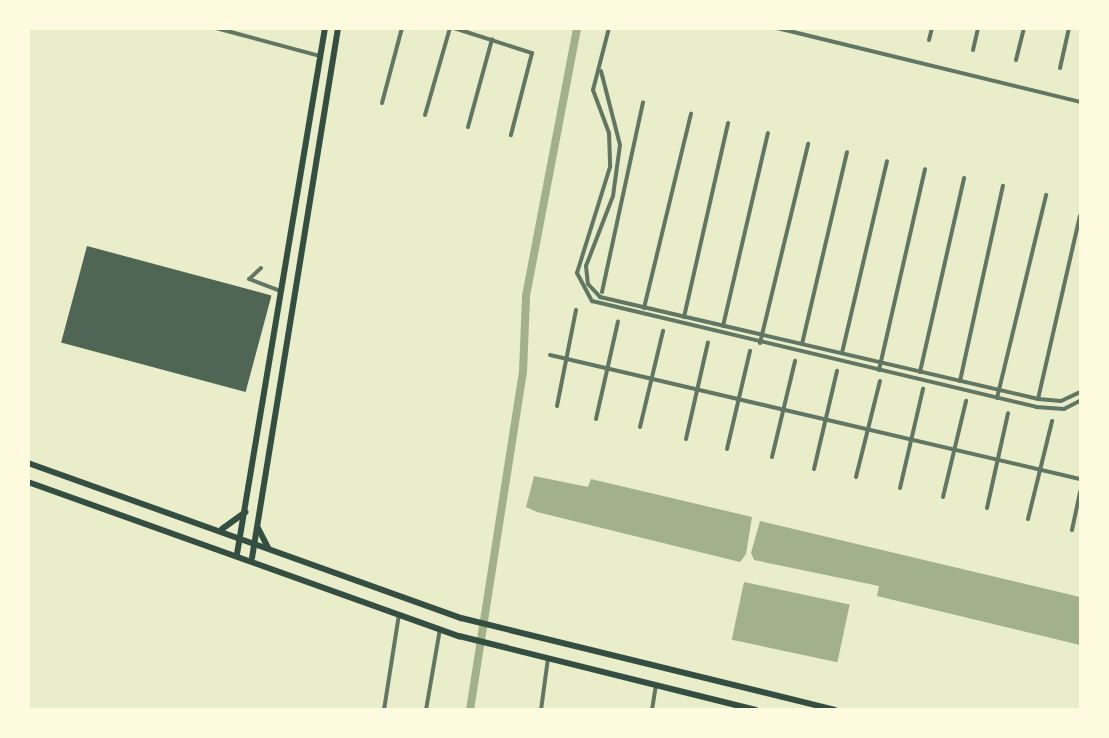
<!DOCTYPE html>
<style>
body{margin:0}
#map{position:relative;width:1109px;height:738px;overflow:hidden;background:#e9edc9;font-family:Literata,serif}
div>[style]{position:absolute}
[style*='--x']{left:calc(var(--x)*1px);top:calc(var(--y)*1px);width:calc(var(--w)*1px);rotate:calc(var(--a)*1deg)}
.water>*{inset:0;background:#a3b18a;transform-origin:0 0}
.canal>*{height:8px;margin:-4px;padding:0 4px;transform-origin:4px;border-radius:4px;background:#a3b18a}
.building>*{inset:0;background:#4f6655;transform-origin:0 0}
.minor>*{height:4px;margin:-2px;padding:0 2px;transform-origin:2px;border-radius:2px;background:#617663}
.secondary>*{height:6px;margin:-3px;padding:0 3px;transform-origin:3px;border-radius:3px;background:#344e41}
span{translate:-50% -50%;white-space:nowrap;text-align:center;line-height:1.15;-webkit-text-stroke:5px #fefae0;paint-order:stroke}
.frame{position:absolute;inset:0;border:30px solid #fefae0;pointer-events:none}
</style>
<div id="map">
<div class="water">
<i style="clip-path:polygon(534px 476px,588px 487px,591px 479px,752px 517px,746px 554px,740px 562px,537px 512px,526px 507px)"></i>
<i style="clip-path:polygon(760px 521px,1080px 597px,1080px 645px,877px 596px,879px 586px,754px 560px,751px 553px)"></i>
<i style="left:744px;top:582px;width:108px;height:59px;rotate:12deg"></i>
</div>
<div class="canal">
<i style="--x:470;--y:710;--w:342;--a:-81.1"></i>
<i style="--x:523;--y:372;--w:76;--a:-87.7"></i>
<i style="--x:526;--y:296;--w:273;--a:-79.2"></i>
</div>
<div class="building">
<i style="left:87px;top:246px;width:191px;height:100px;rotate:15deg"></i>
</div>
<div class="minor">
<i style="--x:216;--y:28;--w:108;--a:15.1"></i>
<i style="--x:454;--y:28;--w:82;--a:17.8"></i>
<i style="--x:532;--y:53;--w:85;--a:104.4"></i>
<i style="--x:609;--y:28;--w:64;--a:104.5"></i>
<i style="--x:593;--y:90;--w:46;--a:69.6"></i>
<i style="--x:609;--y:133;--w:34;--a:88"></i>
<i style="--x:610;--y:167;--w:111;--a:107.3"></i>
<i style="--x:577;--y:273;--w:32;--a:62"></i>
<i style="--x:592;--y:301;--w:456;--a:13.4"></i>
<i style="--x:1036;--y:407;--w:28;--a:4"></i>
<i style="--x:1064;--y:409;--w:18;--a:-27"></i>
<i style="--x:777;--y:28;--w:312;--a:13.7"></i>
<i style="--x:929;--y:40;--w:12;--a:-76"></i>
<i style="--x:973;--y:50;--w:23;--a:-77"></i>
<i style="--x:1016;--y:60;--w:33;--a:-76"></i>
<i style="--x:1060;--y:68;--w:41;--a:-77.3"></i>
<i style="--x:601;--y:71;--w:76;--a:75.6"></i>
<i style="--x:620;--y:145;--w:51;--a:97.8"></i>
<i style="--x:613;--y:196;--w:75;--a:111.1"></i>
<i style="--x:586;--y:266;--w:18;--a:84"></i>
<i style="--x:588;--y:284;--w:18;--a:47"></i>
<i style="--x:600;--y:297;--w:450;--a:13.1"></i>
<i style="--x:1038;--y:399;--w:23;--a:5"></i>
<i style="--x:1061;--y:401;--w:21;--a:-25"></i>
<i style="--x:382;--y:103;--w:78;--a:-75.1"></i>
<i style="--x:425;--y:115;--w:91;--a:-74"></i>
<i style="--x:468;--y:127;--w:91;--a:-74.7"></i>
<i style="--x:261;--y:268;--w:16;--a:137"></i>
<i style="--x:249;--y:279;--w:34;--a:21"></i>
<i style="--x:602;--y:292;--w:194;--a:-77.8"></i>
<i style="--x:644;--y:308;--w:200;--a:-76.4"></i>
<i style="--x:684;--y:317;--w:199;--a:-77.2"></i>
<i style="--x:723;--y:326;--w:198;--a:-76.9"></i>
<i style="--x:760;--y:343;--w:205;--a:-76.4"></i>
<i style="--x:802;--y:344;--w:197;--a:-76.8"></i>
<i style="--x:842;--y:353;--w:197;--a:-76.8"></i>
<i style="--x:550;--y:355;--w:544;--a:13.17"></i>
<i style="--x:879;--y:370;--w:206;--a:-77.1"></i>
<i style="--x:920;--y:372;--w:199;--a:-77.2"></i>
<i style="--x:960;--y:381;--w:200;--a:-77.6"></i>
<i style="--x:997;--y:398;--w:209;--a:-76.4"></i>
<i style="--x:1038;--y:399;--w:188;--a:-77.1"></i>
<i style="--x:557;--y:406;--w:98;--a:-78.8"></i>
<i style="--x:596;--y:419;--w:100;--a:-77.3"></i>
<i style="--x:640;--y:427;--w:99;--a:-76.5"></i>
<i style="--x:686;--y:439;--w:99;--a:-77.2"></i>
<i style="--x:727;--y:449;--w:101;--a:-76.8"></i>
<i style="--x:772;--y:457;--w:99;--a:-76.5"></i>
<i style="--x:814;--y:469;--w:101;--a:-76.8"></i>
<i style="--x:856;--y:477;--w:99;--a:-76"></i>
<i style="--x:900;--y:488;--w:102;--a:-76.9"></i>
<i style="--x:943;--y:497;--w:99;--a:-76.5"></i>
<i style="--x:987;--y:508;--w:97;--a:-77.5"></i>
<i style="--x:1028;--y:519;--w:101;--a:-76.2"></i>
<i style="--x:1072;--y:530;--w:39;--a:-78"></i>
<i style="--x:384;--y:710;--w:97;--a:-81.1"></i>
<i style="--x:426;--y:710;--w:82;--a:-80.2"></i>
<i style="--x:541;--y:710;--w:52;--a:-82.3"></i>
<i style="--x:652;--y:710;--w:25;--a:-81"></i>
</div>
<div class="secondary">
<i style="--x:28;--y:463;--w:460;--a:19.7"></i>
<i style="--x:461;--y:618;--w:385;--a:13.8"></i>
<i style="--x:28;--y:482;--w:458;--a:19.7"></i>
<i style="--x:459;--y:636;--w:306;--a:14"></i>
<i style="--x:258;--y:528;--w:22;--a:63"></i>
<i style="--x:222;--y:529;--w:29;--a:-36"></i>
<i style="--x:237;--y:554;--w:533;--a:-80.5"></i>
<i style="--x:252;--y:558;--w:537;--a:-80.78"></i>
</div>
<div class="frame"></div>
</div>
